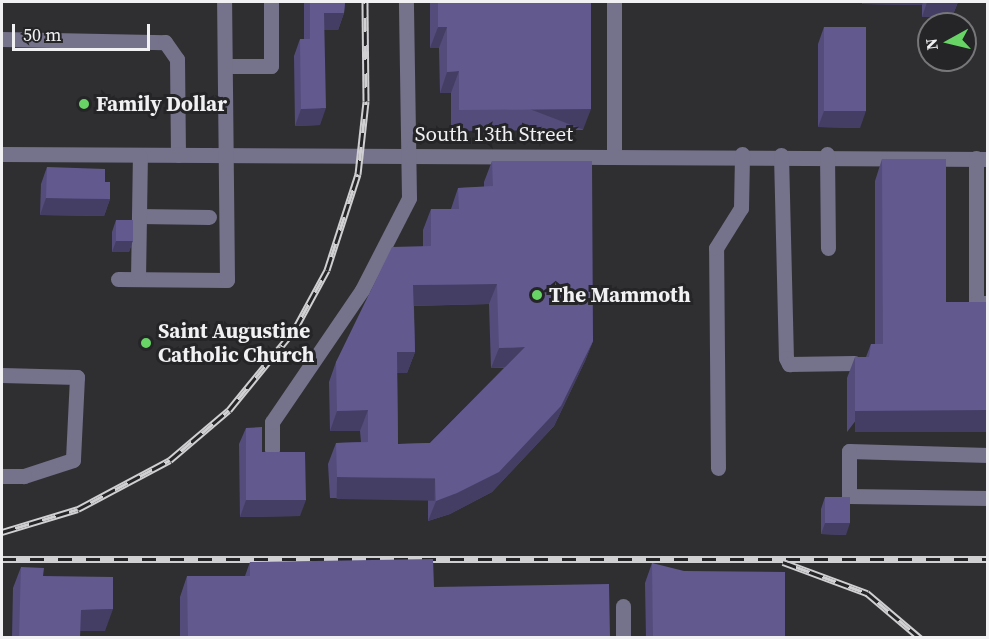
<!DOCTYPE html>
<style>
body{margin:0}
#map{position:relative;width:989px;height:639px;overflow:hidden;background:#2f2f32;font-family:"Source Serif 4",serif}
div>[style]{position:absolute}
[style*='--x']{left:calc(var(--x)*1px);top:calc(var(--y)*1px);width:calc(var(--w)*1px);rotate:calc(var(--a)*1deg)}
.minor>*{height:15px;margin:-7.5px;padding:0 7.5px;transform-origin:7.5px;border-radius:7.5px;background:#75728b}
.rail>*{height:7px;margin-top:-3.5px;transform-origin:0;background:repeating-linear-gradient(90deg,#252528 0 14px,#d0d0d3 0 28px);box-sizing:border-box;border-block:2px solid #d0d0d3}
.wall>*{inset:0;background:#544d7b}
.shaded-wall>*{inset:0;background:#453e64;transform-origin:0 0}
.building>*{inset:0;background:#62598f;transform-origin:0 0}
.dots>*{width:16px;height:16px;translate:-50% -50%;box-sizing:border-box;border:3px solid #252528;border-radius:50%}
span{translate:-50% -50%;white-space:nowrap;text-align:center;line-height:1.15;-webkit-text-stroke:6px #252528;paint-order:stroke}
.poi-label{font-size:21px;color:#f1f1f3;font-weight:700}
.left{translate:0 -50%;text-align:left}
.street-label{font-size:21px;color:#f1f1f3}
.frame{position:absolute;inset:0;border:3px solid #f1f1f3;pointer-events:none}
.north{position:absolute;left:917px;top:12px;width:60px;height:60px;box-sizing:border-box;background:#252528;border:2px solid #777779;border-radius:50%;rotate:262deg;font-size:16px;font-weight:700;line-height:24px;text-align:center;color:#f1f1f3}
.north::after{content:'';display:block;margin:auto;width:21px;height:27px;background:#68d465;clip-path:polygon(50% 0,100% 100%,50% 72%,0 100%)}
.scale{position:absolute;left:12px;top:24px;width:138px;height:27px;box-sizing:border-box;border:3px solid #f1f1f3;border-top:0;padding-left:8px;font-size:18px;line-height:21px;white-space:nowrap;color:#f1f1f3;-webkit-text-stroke:4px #252528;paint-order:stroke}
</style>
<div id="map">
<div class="minor">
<i style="--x:614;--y:2;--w:152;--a:90"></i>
<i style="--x:2;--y:39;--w:163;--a:1.1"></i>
<i style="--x:165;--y:42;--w:21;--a:55"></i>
<i style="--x:177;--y:59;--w:96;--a:89.4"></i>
<i style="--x:225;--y:66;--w:46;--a:0"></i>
<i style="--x:271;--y:66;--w:64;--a:-90"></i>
<i style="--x:2;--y:154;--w:986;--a:0.29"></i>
<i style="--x:827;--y:154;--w:94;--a:89.4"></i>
<i style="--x:781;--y:155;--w:203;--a:88.6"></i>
<i style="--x:786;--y:358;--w:7;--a:63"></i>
<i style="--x:789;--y:364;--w:65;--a:-0.9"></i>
<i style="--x:976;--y:158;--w:145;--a:90"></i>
<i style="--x:976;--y:303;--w:12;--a:0"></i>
<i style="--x:139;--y:216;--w:70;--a:0.8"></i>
<i style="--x:118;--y:279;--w:109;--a:0.5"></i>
<i style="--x:227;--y:280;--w:278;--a:-90.6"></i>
<i style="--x:138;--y:279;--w:123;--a:-89.1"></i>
<i style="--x:2;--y:375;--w:75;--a:1.5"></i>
<i style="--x:77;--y:377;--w:83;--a:92.8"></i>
<i style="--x:73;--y:460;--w:52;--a:161.9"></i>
<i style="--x:24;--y:476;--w:22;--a:180"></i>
<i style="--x:272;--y:450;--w:28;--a:-90"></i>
<i style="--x:272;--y:422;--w:160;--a:-55.7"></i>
<i style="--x:362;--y:290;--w:103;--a:-62.9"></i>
<i style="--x:409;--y:198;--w:196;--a:-90.9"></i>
<i style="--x:988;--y:455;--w:139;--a:-178.4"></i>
<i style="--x:849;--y:451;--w:45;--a:90"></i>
<i style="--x:849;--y:496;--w:139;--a:0.8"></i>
<i style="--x:718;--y:468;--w:220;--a:-90.5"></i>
<i style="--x:716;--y:248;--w:47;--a:-58"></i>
<i style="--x:741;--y:208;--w:54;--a:-88.9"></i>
<i style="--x:623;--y:606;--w:32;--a:90"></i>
</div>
<div class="rail">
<i style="--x:2;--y:532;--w:79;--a:-16.8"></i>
<i style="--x:78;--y:509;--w:104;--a:-28"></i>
<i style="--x:170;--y:460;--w:77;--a:-40.3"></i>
<i style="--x:229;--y:410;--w:104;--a:-50.8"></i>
<i style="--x:295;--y:329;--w:67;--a:-61.5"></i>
<i style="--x:327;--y:270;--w:101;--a:-72.1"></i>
<i style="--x:358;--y:174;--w:73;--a:-83.7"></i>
<i style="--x:366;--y:101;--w:99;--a:-90.6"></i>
<i style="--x:2;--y:559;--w:986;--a:0"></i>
<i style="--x:783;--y:562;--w:90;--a:20.3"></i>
<i style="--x:867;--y:593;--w:70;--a:40.3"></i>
</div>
<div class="wall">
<i style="clip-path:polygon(304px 2px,345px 2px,344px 13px,338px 30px,324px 30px,320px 125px,295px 126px,294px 56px,300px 39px,304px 39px)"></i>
<i style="clip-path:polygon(430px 2px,591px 2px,583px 130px,451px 131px,451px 93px,440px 93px,439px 48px,430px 48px)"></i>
<i style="clip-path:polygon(862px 2px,958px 2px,952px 17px,922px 17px,922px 5px,862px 4px)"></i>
<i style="clip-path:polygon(824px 27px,860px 128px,818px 127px,818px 44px)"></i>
<i style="clip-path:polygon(882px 159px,946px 302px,847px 432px,847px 378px,855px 357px,866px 357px,871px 344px,875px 344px,875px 181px)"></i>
<i style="clip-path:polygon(evenodd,492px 161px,593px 341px,585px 361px,554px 426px,492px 492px,450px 514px,428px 521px,428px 499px,330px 498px,328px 464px,336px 443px,361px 442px,360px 431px,330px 431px,329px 382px,336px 362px,423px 246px,423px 230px,431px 209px,451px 209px,458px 188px,484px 187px,484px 182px,492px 161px,489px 304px,491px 368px,504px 368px,430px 443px,398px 444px,397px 373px,407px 373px,415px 352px,414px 306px,489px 304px)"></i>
<i style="clip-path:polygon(47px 167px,105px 182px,110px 199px,104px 216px,40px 215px,41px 184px)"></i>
<i style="clip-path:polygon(116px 220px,133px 240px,129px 252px,112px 252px,112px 232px)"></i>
<i style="clip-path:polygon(246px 428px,262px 452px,300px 516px,240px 517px,239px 444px)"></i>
<i style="clip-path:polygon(825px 497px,846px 535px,821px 534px,821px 509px)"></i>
<i style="clip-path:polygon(250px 562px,434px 587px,610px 638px,180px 638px,180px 597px,187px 576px,245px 576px)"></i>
<i style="clip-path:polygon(652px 563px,784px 638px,646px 638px,645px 583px)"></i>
<i style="clip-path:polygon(21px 567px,43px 576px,105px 631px,80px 631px,80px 638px,12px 638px,13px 588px)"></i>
</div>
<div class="shaded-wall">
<i style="clip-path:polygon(863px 2px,923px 2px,922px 5px,862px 4px)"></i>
<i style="clip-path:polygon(927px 2px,958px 2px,952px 17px,922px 17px)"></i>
<i style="clip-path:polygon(324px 13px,344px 13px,338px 30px,318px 30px)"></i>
<i style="clip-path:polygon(438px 27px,447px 27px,439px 48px,430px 48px)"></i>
<i style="clip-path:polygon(459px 71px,451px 93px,440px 93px,447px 72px)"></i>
<i style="clip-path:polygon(326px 108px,320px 125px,295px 126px,301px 109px)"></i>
<i style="left:591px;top:109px;width:22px;height:132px;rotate:111deg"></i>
<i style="clip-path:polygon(824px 111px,866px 111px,860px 128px,818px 127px)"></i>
<i style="clip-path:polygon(46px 198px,110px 199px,104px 216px,40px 215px)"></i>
<i style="clip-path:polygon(133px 240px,129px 252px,112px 252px,116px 241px)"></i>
<i style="clip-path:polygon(497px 284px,489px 304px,406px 306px,413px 285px)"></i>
<i style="clip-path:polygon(593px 341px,585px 361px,554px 426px,492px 492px,450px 514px,428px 521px,436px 501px)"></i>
<i style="clip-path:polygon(525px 347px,517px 367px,491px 368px,499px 348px)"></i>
<i style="clip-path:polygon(397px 352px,415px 352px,407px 373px,389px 373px)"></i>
<i style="clip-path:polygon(368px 410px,360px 431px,330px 431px,337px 411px)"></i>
<i style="left:987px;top:410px;width:22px;height:132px;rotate:90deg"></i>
<i style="left:337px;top:477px;width:98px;height:22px;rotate:1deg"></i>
<i style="clip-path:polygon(246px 500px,306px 500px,300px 516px,240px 517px)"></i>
<i style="clip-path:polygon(825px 523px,850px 523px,846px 535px,821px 534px)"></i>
<i style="clip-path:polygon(113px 609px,105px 631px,74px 631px,81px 610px)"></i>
<i style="clip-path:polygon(785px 636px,784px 638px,735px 638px,735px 637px)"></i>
</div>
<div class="building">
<i style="clip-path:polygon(310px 2px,345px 2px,344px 13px,324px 13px,326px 108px,301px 109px,300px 39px,310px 39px)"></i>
<i style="clip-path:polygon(438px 2px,591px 2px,591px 109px,459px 110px,459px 71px,447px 72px,447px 27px,438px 27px)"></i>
<i style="left:824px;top:27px;width:42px;height:84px"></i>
<i style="clip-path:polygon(882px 159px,946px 159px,946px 302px,987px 302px,987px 410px,855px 411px,855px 357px,869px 357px,871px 344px,883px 344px)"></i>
<i style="clip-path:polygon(evenodd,492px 161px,592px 161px,593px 341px,561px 406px,499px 472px,457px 493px,436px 501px,435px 478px,337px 477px,336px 443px,368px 442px,368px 410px,337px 411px,336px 362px,392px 247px,431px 246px,431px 209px,459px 209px,458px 188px,493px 186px,492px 161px,497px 284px,499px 348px,525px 347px,430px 443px,398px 444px,397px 352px,415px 352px,413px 285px,497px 284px)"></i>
<i style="clip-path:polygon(47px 167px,105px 169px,105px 182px,110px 182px,110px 199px,46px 198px)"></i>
<i style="left:116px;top:220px;width:17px;height:21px"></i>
<i style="clip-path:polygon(262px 427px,262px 452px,305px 452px,306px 500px,246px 500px,246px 428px)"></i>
<i style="left:825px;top:497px;width:25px;height:26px"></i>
<i style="clip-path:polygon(433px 559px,434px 587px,609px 584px,610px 638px,188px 638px,187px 576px,250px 576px,250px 562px)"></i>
<i style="clip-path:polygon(652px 563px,684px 571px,785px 572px,785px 636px,653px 638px)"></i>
<i style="clip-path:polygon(21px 567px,44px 568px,43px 576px,113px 577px,113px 609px,81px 610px,80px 638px,19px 638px)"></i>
</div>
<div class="dots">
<i style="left:84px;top:104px;background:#68d465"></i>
<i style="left:537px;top:295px;background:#68d465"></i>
<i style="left:146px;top:343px;background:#68d465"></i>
</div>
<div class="poi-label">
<span class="left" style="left:96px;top:104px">Family Dollar</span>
<span class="left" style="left:549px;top:295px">The Mammoth</span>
<span class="left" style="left:158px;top:343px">Saint Augustine<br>Catholic Church</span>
</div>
<div class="street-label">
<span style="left:494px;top:134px">South 13th Street</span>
</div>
<div class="frame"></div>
<div class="north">N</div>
<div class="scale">50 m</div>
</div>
